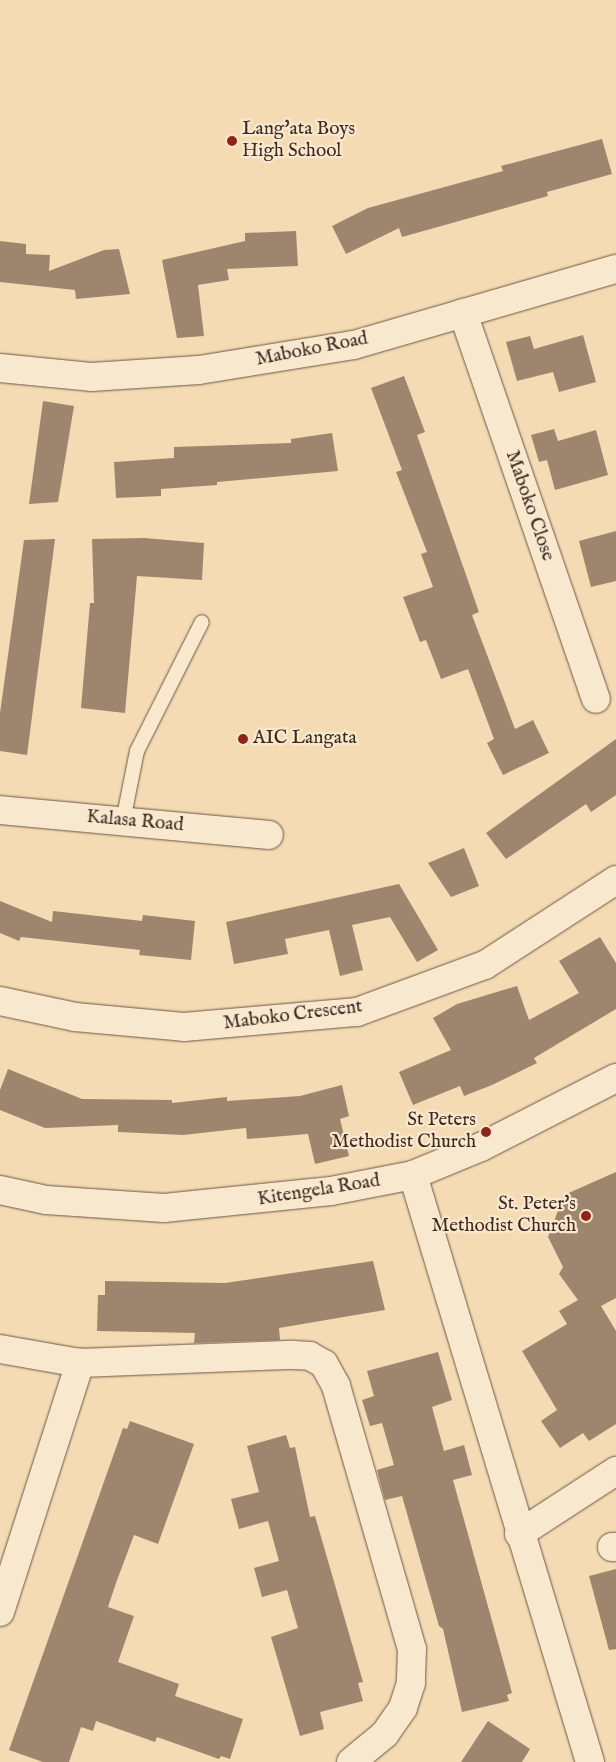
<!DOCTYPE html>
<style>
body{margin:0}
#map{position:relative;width:616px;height:1762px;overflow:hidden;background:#f4dbb3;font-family:"IM FELL English",serif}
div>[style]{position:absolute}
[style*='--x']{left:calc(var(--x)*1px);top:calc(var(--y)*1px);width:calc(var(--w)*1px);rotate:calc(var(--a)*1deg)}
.building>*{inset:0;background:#9d866d}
.roads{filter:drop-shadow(0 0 1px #6c5646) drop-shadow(0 0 1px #6c5646)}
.service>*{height:14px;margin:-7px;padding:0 7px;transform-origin:7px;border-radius:7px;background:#f8e8ce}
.minor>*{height:28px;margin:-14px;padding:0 14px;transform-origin:14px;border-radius:14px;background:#f8e8ce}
.dots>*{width:14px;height:14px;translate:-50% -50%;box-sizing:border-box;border:2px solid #f8e8ce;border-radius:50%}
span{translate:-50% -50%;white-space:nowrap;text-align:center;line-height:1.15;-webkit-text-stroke:4.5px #f8e8ce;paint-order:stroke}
.poi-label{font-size:19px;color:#3e2921}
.left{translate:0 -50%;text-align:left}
.right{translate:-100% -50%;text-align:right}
.street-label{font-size:19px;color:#3e2921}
</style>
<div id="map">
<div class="building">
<i style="clip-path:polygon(602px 139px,612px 174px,547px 192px,548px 196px,402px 237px,399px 228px,346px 254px,332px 226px,368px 208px,503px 171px,501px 166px)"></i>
<i style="clip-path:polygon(296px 231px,298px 266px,227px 269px,229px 280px,198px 285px,204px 336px,177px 338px,162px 260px,245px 241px,245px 233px)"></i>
<i style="clip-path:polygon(0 241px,26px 244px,26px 254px,50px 255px,49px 271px,104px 250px,119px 249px,130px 294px,76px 299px,75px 290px,0 282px)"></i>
<i style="clip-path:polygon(583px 335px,596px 382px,559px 392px,553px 372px,517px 381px,506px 342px,530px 336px,534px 349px)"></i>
<i style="clip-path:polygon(404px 376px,425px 432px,417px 435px,479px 612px,472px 615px,515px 729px,533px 720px,549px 753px,503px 775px,487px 743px,494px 739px,468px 669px,441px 679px,426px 640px,420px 642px,403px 597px,433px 587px,421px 554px,427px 552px,396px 472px,402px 470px,371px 388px)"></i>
<i style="clip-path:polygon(43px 401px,74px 406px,58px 502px,29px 504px)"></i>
<i style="clip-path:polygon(554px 429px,558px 441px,596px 430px,608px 475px,555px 490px,547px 460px,539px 462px,531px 435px)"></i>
<i style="clip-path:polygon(332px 433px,338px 471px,217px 482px,217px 485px,161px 489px,161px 496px,116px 498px,114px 462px,174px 458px,174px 447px,291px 443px,291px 439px)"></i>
<i style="clip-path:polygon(616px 531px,616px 581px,591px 587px,579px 541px)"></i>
<i style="clip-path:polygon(144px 538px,204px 543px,202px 580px,137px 576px,125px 713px,81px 708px,90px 603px,94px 603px,92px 539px)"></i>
<i style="clip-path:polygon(55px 539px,27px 755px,0 751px,0 713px,24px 540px)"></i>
<i style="clip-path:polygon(616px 739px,616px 795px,591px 812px,586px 804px,506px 859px,486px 833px)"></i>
<i style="clip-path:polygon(464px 848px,479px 886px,451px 897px,428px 863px)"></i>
<i style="clip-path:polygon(399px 884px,438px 950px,417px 962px,390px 917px,352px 925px,363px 970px,340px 976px,329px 930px,285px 939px,288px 954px,234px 964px,226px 922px)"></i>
<i style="clip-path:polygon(0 901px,52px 922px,53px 911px,142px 921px,143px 915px,195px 921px,191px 960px,139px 955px,140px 950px,21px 937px,19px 941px,0 933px)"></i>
<i style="clip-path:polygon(600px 937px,616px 963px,616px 1009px,534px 1058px,537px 1063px,492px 1085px,464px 1096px,460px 1086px,413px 1105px,399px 1072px,451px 1050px,433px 1018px,457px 1004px,517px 986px,529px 1020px,579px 993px,559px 961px)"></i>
<i style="clip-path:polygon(8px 1069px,82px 1099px,172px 1100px,172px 1103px,227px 1097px,227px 1101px,300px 1096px,342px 1085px,349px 1116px,340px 1119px,349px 1156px,315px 1164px,308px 1134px,247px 1139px,246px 1128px,183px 1135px,118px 1132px,118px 1125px,45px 1128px,0 1110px,0 1090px)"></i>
<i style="clip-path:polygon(616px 1172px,616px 1298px,601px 1306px,616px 1331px,616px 1424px,589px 1441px,583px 1433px,560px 1448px,541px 1421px,557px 1410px,522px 1351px,567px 1324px,559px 1311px,578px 1300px,559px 1274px,563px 1267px,548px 1237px,564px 1195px)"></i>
<i style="clip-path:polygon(373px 1261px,385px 1310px,279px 1328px,280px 1340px,194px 1343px,195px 1333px,97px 1331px,98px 1295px,105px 1295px,105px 1281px,225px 1283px)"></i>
<i style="clip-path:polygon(438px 1352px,452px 1400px,432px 1407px,444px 1451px,464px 1445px,472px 1475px,453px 1480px,512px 1693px,507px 1695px,509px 1701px,462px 1712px,443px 1629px,439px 1626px,402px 1496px,385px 1500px,377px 1470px,394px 1465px,382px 1423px,370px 1426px,362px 1400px,374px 1396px,367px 1371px)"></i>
<i style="clip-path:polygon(130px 1421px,194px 1444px,158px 1544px,134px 1535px,116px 1583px,108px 1607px,134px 1616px,118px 1662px,179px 1684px,175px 1696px,243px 1719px,230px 1759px,221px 1756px,219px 1759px,157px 1737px,155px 1742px,96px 1721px,93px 1731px,81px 1727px,69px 1762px,43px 1762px,9px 1750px,123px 1428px,127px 1429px)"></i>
<i style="clip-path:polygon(286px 1435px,290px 1448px,295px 1447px,310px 1517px,315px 1516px,363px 1682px,358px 1683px,363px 1701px,320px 1712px,324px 1729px,300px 1736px,271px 1637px,298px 1628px,287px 1590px,262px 1597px,254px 1568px,279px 1561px,268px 1521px,239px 1529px,231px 1499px,259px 1492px,247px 1446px)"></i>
<i style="clip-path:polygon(616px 1569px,616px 1649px,609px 1650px,589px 1576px)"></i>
<i style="clip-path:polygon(488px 1721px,530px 1749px,522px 1762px,461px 1762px)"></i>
</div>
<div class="roads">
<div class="service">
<i style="--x:123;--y:821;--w:71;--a:-78.7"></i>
<i style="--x:137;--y:751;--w:144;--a:-63.3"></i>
</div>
<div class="minor">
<i style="--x:463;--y:313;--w:408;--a:71"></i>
<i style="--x:0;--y:368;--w:91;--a:5.6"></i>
<i style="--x:91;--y:377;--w:108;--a:-3.7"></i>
<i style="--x:199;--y:370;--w:157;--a:-9.2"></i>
<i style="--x:354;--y:345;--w:273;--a:-16.2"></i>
<i style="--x:0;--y:810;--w:270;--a:5.3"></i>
<i style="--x:0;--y:1001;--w:77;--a:12"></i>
<i style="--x:75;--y:1017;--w:109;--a:5.2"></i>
<i style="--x:184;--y:1027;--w:174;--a:-5"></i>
<i style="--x:357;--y:1012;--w:136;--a:-20.2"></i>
<i style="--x:485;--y:965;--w:156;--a:-33"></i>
<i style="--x:413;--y:1175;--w:613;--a:73.22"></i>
<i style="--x:0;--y:1190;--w:47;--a:12.3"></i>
<i style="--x:46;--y:1200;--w:118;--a:3.9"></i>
<i style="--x:164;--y:1208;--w:168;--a:-5.8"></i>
<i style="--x:331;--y:1191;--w:84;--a:-11"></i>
<i style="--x:413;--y:1175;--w:74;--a:-22.4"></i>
<i style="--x:481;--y:1147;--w:152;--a:-27.1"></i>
<i style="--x:0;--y:1349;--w:81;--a:9.9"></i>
<i style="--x:80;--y:1363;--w:213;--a:-2.2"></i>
<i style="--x:293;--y:1355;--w:17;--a:3"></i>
<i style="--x:310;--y:1356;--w:16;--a:30"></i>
<i style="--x:324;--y:1364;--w:25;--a:61"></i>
<i style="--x:336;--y:1386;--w:274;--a:73.9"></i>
<i style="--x:412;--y:1649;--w:34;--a:92"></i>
<i style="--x:411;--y:1683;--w:26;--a:108"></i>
<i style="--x:403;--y:1708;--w:32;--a:125"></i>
<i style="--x:385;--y:1734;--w:44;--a:140.5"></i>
<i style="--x:519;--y:1534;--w:116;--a:-33"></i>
<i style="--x:612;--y:1547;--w:4;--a:0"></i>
<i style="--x:0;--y:1612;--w:262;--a:-72.2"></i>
</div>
</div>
<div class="dots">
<i style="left:232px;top:141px;background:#8f2418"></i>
<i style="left:243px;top:739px;background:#8f2418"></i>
<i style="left:486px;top:1132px;background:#8f2418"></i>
<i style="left:586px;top:1216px;background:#8f2418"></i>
</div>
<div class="poi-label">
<span class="left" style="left:242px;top:141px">Lang'ata Boys<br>High School</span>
<span class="left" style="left:253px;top:739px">AIC Langata</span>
<span class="right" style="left:476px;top:1132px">St Peters<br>Methodist Church</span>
<span class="right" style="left:576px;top:1216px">St. Peter's<br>Methodist Church</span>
</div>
<div class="street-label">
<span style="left:312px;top:350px;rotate:-11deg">Maboko Road</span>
<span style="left:529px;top:506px;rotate:71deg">Maboko Close</span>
<span style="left:135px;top:822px;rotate:5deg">Kalasa Road</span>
<span style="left:293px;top:1016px;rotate:-7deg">Maboko Crescent</span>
<span style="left:319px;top:1191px;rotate:-9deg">Kitengela Road</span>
</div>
</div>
